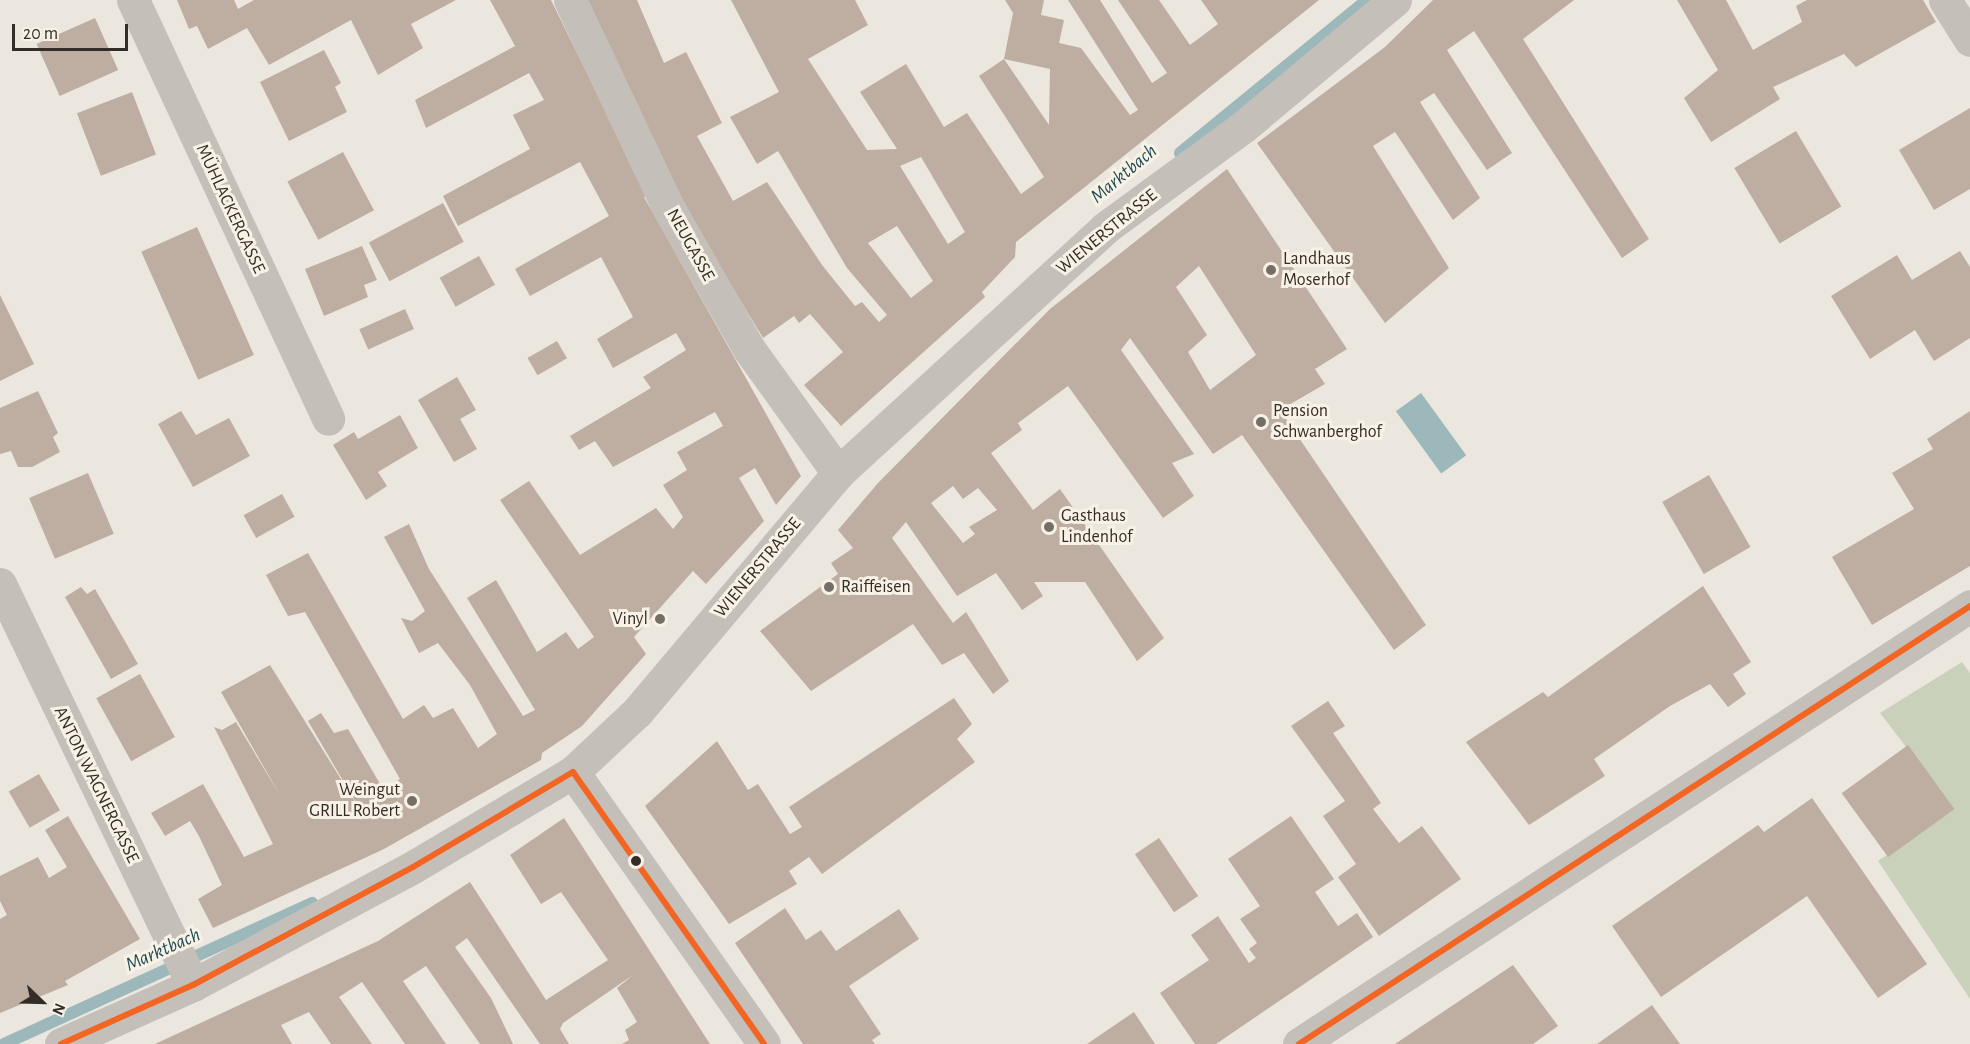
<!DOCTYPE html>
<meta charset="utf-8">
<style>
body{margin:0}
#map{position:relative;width:1970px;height:1044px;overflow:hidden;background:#ebe7df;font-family:"Alegreya Sans",sans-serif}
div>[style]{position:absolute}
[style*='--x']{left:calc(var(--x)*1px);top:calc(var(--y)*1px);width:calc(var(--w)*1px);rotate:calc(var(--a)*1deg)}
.green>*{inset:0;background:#c9d1ba}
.water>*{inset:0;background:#9cb8bb;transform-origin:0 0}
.stream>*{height:12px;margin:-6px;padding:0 6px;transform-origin:6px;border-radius:6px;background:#9cb8bb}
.building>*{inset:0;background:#beada1;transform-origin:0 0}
.minor>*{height:33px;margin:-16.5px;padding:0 16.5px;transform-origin:16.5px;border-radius:16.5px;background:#c4bfb9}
.bus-1>*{height:6px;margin:-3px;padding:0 3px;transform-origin:3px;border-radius:3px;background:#f26522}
.dots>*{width:16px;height:16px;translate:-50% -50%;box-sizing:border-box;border:3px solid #f8f2e6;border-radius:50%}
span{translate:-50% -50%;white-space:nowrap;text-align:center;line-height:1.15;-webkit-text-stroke:6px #f8f2e6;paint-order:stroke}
.street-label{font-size:18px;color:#342d27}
.poi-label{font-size:18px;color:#342d27}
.left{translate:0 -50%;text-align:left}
.right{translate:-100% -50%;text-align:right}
.water-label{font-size:20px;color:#1e4a54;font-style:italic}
.north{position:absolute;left:12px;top:972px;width:60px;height:60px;-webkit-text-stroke:4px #f8f2e6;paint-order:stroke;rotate:113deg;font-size:16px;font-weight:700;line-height:24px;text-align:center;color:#342d27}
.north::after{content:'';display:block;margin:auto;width:21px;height:27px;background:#342d27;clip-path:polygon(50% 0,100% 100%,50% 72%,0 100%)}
.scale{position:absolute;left:12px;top:24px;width:116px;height:27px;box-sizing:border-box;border:3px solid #342d27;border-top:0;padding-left:8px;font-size:18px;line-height:21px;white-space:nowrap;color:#342d27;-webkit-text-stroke:4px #f8f2e6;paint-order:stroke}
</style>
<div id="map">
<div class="green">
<i style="clip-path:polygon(1962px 662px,1970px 673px,1970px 999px,1878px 861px,1954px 809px,1880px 713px)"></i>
</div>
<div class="water">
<i style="left:1421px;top:393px;width:77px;height:31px;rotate:54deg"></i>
</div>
<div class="stream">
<i style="--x:1180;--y:153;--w:242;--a:-39.3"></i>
<i style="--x:4;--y:1044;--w:339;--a:-24.6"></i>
</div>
<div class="building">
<i style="clip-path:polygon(177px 0,234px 0,238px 9px,254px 0,456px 0,411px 24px,423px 48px,378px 75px,351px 20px,269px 65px,247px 28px,208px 49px,197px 26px,189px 29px)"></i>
<i style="clip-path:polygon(490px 0,551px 0,647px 195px,644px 197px,801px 476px,776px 505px,755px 468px,739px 478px,764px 521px,706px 584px,693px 571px,634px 637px,646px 654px,582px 726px,542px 753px,541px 760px,384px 849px,213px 928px,198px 899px,222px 885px,199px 836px,190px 821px,165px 836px,151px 813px,203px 784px,244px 857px,273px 844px,214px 727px,222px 730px,236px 722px,281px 797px,221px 692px,270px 665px,362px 813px,308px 721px,321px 713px,334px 733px,348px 729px,383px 789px,400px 779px,305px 612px,288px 616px,266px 575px,308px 553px,403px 719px,424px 705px,433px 718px,453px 708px,478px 748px,497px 734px,470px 685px,438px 643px,419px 653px,401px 618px,412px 621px,425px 611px,384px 537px,409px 524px,429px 569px,523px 716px,535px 710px,467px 598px,496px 580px,537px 652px,566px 632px,578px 649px,594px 637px,500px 500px,529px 481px,580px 555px,656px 508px,673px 529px,683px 517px,663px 485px,687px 470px,677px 452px,723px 426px,715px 412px,613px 467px,595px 441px,579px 450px,570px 436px,651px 388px,643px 377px,686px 350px,676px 333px,613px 368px,597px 339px,633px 317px,601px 257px,530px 296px,515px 269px,609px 216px,580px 162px,458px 226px,443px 196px,530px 149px,513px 115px,544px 100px,529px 73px,426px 128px,415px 100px,515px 46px)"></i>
<i style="clip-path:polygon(evenodd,587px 0,637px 0,664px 63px,686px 52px,722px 123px,697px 136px,733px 201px,767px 182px,822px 265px,855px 306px,862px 302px,879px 322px,887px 315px,847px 268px,778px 151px,757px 164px,730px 117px,779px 92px,731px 0,855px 0,868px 25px,808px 59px,867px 150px,897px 149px,860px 92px,906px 64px,944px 127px,967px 113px,1021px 194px,1044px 177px,979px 76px,1004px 59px,1049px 125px,1050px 69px,1004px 59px,1013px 13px,1005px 0,1044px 0,1041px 15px,1064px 20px,1059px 43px,1081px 48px,1130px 115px,1138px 110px,1068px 0,1100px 0,1152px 83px,1167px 73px,1118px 0,1159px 0,1190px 45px,1218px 24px,1201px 0,1319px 0,1016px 242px,1015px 257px,982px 292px,985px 297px,841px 426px,804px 385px,843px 352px,810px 314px,799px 323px,794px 316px,763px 338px,679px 199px,587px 0,921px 157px,965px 232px,948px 244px,900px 166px,921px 157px,587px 0,897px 226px,933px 281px,911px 298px,868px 243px,897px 226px)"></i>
<i style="clip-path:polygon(1433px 0,1574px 0,1523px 39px,1649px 239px,1622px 258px,1474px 31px,1447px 50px,1512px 153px,1487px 170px,1434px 93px,1420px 102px,1480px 198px,1453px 220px,1395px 132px,1373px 146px,1449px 268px,1385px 323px,1257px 143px,1385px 47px)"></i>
<i style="clip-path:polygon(1677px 0,1726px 0,1753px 50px,1802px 22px,1796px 6px,1807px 0,1923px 0,1936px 22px,1856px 67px,1844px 54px,1773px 87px,1780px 99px,1711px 142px,1684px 98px,1718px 70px)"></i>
<i style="left:95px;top:18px;width:57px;height:64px;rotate:66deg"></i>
<i style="clip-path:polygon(324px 50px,341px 83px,335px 87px,347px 112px,289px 141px,260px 82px)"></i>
<i style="left:132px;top:92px;width:67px;height:59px;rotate:69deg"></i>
<i style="clip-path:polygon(1970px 108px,1970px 189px,1934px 210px,1899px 150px)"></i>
<i style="left:1796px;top:131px;width:88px;height:72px;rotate:59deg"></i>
<i style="left:343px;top:152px;width:66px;height:63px;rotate:62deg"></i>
<i style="clip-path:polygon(evenodd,1227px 169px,1347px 349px,1315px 369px,1325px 384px,1280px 410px,1426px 625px,1394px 650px,1242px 435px,1213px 454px,1130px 338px,1121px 350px,1194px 454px,1172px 463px,1194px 496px,1163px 518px,1068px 386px,1018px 423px,1022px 430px,991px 453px,1033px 510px,1060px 489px,1164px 638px,1137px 661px,1085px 582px,1034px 582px,1043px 596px,1022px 610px,996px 573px,957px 596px,906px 522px,892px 538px,953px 623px,966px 612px,1009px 681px,993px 694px,964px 653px,942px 665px,913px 624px,811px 691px,760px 631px,838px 574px,831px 563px,853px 548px,838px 530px,878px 483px,1050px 309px,1227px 169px,1199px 266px,1256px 355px,1210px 390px,1188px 352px,1207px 335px,1176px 287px,1199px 266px,1227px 169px,953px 486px,963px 499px,978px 488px,997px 510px,969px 527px,975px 534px,963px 543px,931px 503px,953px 486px)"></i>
<i style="left:443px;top:203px;width:44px;height:84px;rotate:62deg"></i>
<i style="left:197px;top:227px;width:140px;height:61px;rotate:66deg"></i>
<i style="clip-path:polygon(362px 246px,377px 280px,364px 285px,368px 297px,324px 316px,305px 269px)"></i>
<i style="clip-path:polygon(1960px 251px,1970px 267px,1970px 338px,1934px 361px,1915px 330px,1870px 359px,1831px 296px,1897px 255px,1912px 280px)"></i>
<i style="left:479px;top:256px;width:33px;height:45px;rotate:61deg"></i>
<i style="clip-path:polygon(0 295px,34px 364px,0 381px)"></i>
<i style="left:405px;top:309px;width:22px;height:50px;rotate:66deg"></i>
<i style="left:557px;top:341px;width:20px;height:34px;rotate:60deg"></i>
<i style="clip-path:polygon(457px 377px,476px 410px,460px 419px,477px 449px,454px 462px,418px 400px)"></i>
<i style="clip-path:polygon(38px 391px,58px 433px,53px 437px,60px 452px,32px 467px,18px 467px,11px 451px,0 454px,0 408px)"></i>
<i style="clip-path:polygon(181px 411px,196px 435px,229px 418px,250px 456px,193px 487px,158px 424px)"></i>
<i style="clip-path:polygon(1970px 411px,1970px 566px,1872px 625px,1832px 557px,1914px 509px,1892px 473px,1933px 449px,1927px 439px)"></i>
<i style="clip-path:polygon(400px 415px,418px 448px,378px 472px,387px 486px,366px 500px,333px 445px,354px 432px,358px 439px)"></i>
<i style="left:88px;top:473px;width:66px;height:64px;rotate:67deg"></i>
<i style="left:1709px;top:475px;width:83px;height:54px;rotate:60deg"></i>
<i style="left:282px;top:494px;width:26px;height:44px;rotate:61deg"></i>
<i style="clip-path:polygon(1703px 586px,1751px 662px,1733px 674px,1746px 694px,1728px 707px,1710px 684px,1670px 706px,1594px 759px,1605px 776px,1529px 825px,1466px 742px,1543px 692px,1548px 697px)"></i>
<i style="clip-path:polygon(81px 587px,87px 594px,95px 589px,138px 664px,111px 679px,65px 597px)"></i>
<i style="left:140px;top:674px;width:72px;height:50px;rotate:61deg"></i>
<i style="clip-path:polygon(954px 698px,972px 724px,957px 739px,975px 762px,822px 874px,809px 857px,789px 871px,797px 884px,729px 924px,645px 806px,717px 741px,748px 790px,758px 784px,790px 834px,802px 827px,789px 807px)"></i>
<i style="clip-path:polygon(1328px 701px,1345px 726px,1333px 733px,1381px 803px,1373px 809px,1399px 843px,1422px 826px,1461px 879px,1379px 936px,1338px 877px,1356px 864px,1323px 816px,1345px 801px,1291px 726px)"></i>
<i style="left:1908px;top:745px;width:79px;height:82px;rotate:54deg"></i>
<i style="left:39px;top:774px;width:42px;height:35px;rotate:60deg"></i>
<i style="clip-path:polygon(1812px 798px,1927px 964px,1878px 998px,1807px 896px,1661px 997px,1612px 926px,1758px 825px,1764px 832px)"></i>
<i style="clip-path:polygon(68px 816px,140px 939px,65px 981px,68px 985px,0 1013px,0 919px,7px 915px,0 901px,0 876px,38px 857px,49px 878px,67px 867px,45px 830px)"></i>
<i style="clip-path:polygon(1291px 816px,1334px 879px,1315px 892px,1338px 926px,1357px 913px,1373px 937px,1216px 1044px,1195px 1044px,1160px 993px,1209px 960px,1191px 935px,1218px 916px,1249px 963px,1256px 958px,1249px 949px,1257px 943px,1240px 919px,1260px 906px,1228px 859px)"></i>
<i style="clip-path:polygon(564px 818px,710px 1044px,622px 1044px,629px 1040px,625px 1030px,637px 1022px,617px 988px,633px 975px,563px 1023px,560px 1029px,569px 1044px,540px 1044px,467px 938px,455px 947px,491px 998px,513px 1044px,480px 1044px,426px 966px,403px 981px,446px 1044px,405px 1044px,362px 982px,339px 997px,372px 1044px,331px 1044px,309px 1012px,281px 1025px,292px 1044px,155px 1044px,378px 941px,470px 882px,546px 1000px,608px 960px,561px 892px,541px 904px,510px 855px)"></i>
<i style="left:1159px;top:838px;width:70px;height:29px;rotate:56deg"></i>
<i style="clip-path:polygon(785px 908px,806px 940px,821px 930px,836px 951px,899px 909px,919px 939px,849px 986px,881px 1034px,872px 1040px,875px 1044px,803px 1044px,735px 943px)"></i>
<i style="clip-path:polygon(1513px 965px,1558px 1026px,1533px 1044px,1395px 1044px)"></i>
<i style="clip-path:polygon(1652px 1005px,1680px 1044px,1597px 1044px)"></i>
<i style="clip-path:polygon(1134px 1012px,1155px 1044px,1087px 1044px)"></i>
</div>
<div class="minor">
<i style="--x:133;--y:0;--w:462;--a:65"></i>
<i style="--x:570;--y:0;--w:229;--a:64.7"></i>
<i style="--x:668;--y:207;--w:163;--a:60.3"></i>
<i style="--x:749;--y:349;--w:153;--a:54.3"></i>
<i style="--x:1945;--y:0;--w:47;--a:58"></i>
<i style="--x:0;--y:584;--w:445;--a:64.3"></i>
<i style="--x:573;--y:772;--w:332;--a:54.9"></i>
<i style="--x:61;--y:1044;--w:145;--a:-24.1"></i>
<i style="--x:193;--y:985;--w:250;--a:-28.2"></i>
<i style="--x:413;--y:867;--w:186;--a:-30.7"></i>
<i style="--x:573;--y:772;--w:88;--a:-43.2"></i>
<i style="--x:637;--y:712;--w:312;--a:-49.9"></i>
<i style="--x:838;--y:473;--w:362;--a:-42.5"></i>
<i style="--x:1105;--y:228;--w:171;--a:-36.2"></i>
<i style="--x:1243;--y:127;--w:198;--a:-39.9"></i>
<i style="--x:1299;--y:1044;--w:801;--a:-33.13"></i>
</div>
<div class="bus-1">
<i style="--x:573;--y:772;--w:332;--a:54.9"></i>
<i style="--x:61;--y:1044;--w:145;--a:-24.1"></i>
<i style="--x:193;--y:985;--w:250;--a:-28.2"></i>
<i style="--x:413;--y:867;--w:186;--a:-30.7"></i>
<i style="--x:1299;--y:1044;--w:801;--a:-33.13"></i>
</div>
<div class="dots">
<i style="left:1271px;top:270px;background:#746e67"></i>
<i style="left:1261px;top:422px;background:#746e67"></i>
<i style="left:1049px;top:527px;background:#746e67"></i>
<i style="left:829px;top:587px;background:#746e67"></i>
<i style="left:660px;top:619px;background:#746e67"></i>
<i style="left:412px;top:801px;background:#746e67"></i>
<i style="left:636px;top:861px;background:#342d27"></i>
</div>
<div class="street-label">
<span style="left:230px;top:209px;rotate:65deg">MÜHLACKERGASSE</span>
<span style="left:1107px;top:232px;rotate:-39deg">WIENERSTRASSE</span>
<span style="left:690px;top:245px;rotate:61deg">NEUGASSE</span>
<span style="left:758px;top:568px;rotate:-50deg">WIENERSTRASSE</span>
<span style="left:96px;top:785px;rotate:64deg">ANTON WAGNERGASSE</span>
</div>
<div class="poi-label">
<span class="left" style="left:1283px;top:270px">Landhaus<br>Moserhof</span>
<span class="left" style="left:1273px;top:422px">Pension<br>Schwanberghof</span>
<span class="left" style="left:1061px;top:527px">Gasthaus<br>Lindenhof</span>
<span class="left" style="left:841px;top:587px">Raiffeisen</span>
<span class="right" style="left:648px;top:619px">Vinyl</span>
<span class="right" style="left:400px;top:801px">Weingut<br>GRILL Robert</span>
</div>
<div class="water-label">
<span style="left:1124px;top:174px;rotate:-40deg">Marktbach</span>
<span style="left:163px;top:950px;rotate:-24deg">Marktbach</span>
</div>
<div class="north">N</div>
<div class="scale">20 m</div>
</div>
